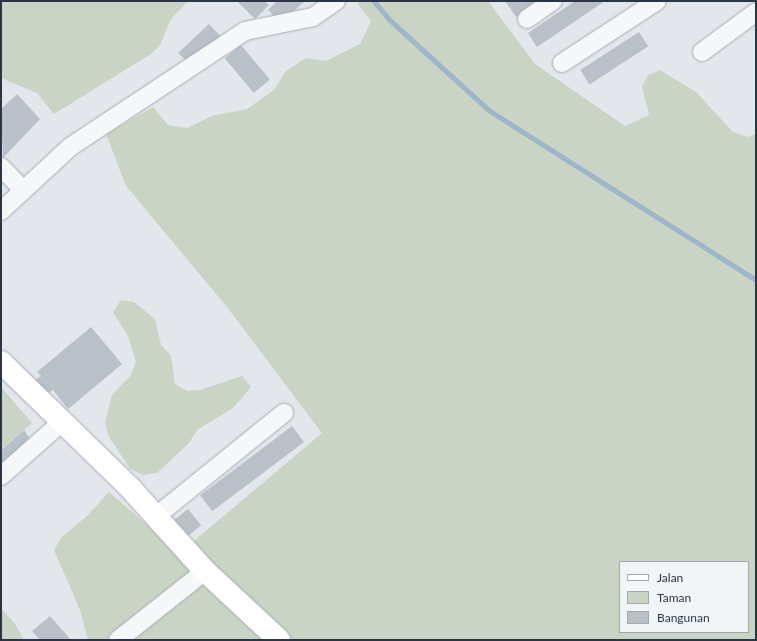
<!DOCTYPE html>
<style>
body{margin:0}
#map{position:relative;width:757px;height:641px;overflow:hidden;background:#e3e6eb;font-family:Lato,sans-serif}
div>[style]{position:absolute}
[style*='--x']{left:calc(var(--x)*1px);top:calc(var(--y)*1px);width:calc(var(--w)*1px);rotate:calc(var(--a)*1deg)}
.green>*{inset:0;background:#c9d4c4}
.stream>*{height:4.5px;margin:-2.25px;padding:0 2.25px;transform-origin:2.25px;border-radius:2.25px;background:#9eb6ca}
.building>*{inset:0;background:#bac0c8;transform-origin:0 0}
.roads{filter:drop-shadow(0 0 1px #a8adb5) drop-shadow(0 0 1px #a8adb5)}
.street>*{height:18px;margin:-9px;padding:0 9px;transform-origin:9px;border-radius:9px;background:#f5f7f9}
.secondary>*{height:22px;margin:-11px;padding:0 11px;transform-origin:11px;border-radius:11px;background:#fff}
span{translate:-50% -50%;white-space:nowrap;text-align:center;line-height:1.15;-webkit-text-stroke:3.5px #f2f5f8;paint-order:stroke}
.frame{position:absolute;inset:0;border:2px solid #2b3543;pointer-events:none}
.legend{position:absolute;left:619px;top:561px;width:130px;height:72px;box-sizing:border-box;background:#f2f5f8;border:1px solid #a2a8b0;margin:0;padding:5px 7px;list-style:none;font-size:12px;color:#2b3543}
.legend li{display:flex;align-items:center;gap:8px;height:20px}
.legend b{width:20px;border:1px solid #a2a8b0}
</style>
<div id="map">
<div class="green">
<i style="clip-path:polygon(1px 1px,188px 1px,171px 19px,160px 45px,151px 54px,54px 114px,37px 93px,1px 78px)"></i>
<i style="clip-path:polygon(evenodd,360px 1px,488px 1px,535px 64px,625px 126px,649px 115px,642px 87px,648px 75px,660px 70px,696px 92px,733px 132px,747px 137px,756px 134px,756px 640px,88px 640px,80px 610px,54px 550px,61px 538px,88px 515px,109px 492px,175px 549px,194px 541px,322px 433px,227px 307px,126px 186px,106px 134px,153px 107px,168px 125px,187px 128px,212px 116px,247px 109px,274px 90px,286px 71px,306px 58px,326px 61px,360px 44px,371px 21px,358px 4px,360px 1px,620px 562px,748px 562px,748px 632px,620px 632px,620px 562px)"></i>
<i style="clip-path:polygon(121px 300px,134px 302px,155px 319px,161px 345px,171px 356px,175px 384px,187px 391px,200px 390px,242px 376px,251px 387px,233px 408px,197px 430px,189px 443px,157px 473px,144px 475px,130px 469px,108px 435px,105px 422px,112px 395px,131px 375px,136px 362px,128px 336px,113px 312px)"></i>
<i style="clip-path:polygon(1px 387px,32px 423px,1px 449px)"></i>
<i style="clip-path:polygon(1px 608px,15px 624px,24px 640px,1px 640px)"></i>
</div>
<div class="stream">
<i style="--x:374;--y:1;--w:25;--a:50"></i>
<i style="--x:390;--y:20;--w:135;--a:42.3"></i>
<i style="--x:490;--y:111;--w:315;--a:32.4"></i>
</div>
<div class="building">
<i style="clip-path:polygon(237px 1px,264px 1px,269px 5px,255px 19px)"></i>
<i style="clip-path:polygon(277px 1px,305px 1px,281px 23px,268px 10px)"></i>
<i style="clip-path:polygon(505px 1px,538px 1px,516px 17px)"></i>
<i style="clip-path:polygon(575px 1px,605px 1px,537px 47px,528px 33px)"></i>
<i style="left:209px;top:24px;width:18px;height:42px;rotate:47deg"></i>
<i style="left:639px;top:32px;width:17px;height:70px;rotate:57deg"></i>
<i style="left:241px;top:45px;width:45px;height:21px;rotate:50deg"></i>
<i style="clip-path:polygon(17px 94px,40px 119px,3px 158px,1px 109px)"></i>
<i style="clip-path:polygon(91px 327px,122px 364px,68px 409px,53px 390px,47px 394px,35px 380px,41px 376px,37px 372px)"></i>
<i style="left:292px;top:426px;width:20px;height:115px;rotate:53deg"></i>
<i style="clip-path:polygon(24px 430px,33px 444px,1px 472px,1px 450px)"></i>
<i style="left:188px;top:509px;width:21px;height:18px;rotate:51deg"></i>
<i style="clip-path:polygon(50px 616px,71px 640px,40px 640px,32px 631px)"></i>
</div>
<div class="roads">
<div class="street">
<i style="--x:527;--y:19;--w:32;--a:-35"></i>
<i style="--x:702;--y:52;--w:67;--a:-36.5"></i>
<i style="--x:562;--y:63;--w:113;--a:-33.1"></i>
<i style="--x:1;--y:167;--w:30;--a:46"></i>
<i style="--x:1;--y:211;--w:94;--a:-42.8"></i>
<i style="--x:70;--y:147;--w:210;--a:-33.5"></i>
<i style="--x:245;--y:31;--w:69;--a:-11.6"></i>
<i style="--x:313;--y:17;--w:28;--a:-35"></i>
<i style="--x:1;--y:476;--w:81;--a:-41.5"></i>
<i style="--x:155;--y:517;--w:166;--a:-38.9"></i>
<i style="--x:118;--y:640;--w:111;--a:-38.4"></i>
</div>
<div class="secondary">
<i style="--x:1;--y:362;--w:183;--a:44.3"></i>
<i style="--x:132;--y:490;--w:109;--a:48"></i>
<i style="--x:205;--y:571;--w:101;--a:43"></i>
</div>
</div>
<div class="frame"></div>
<ul class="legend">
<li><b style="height:5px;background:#fff"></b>Jalan</li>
<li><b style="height:11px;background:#c9d4c4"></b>Taman</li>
<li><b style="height:11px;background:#bac0c8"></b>Bangunan</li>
</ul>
</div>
